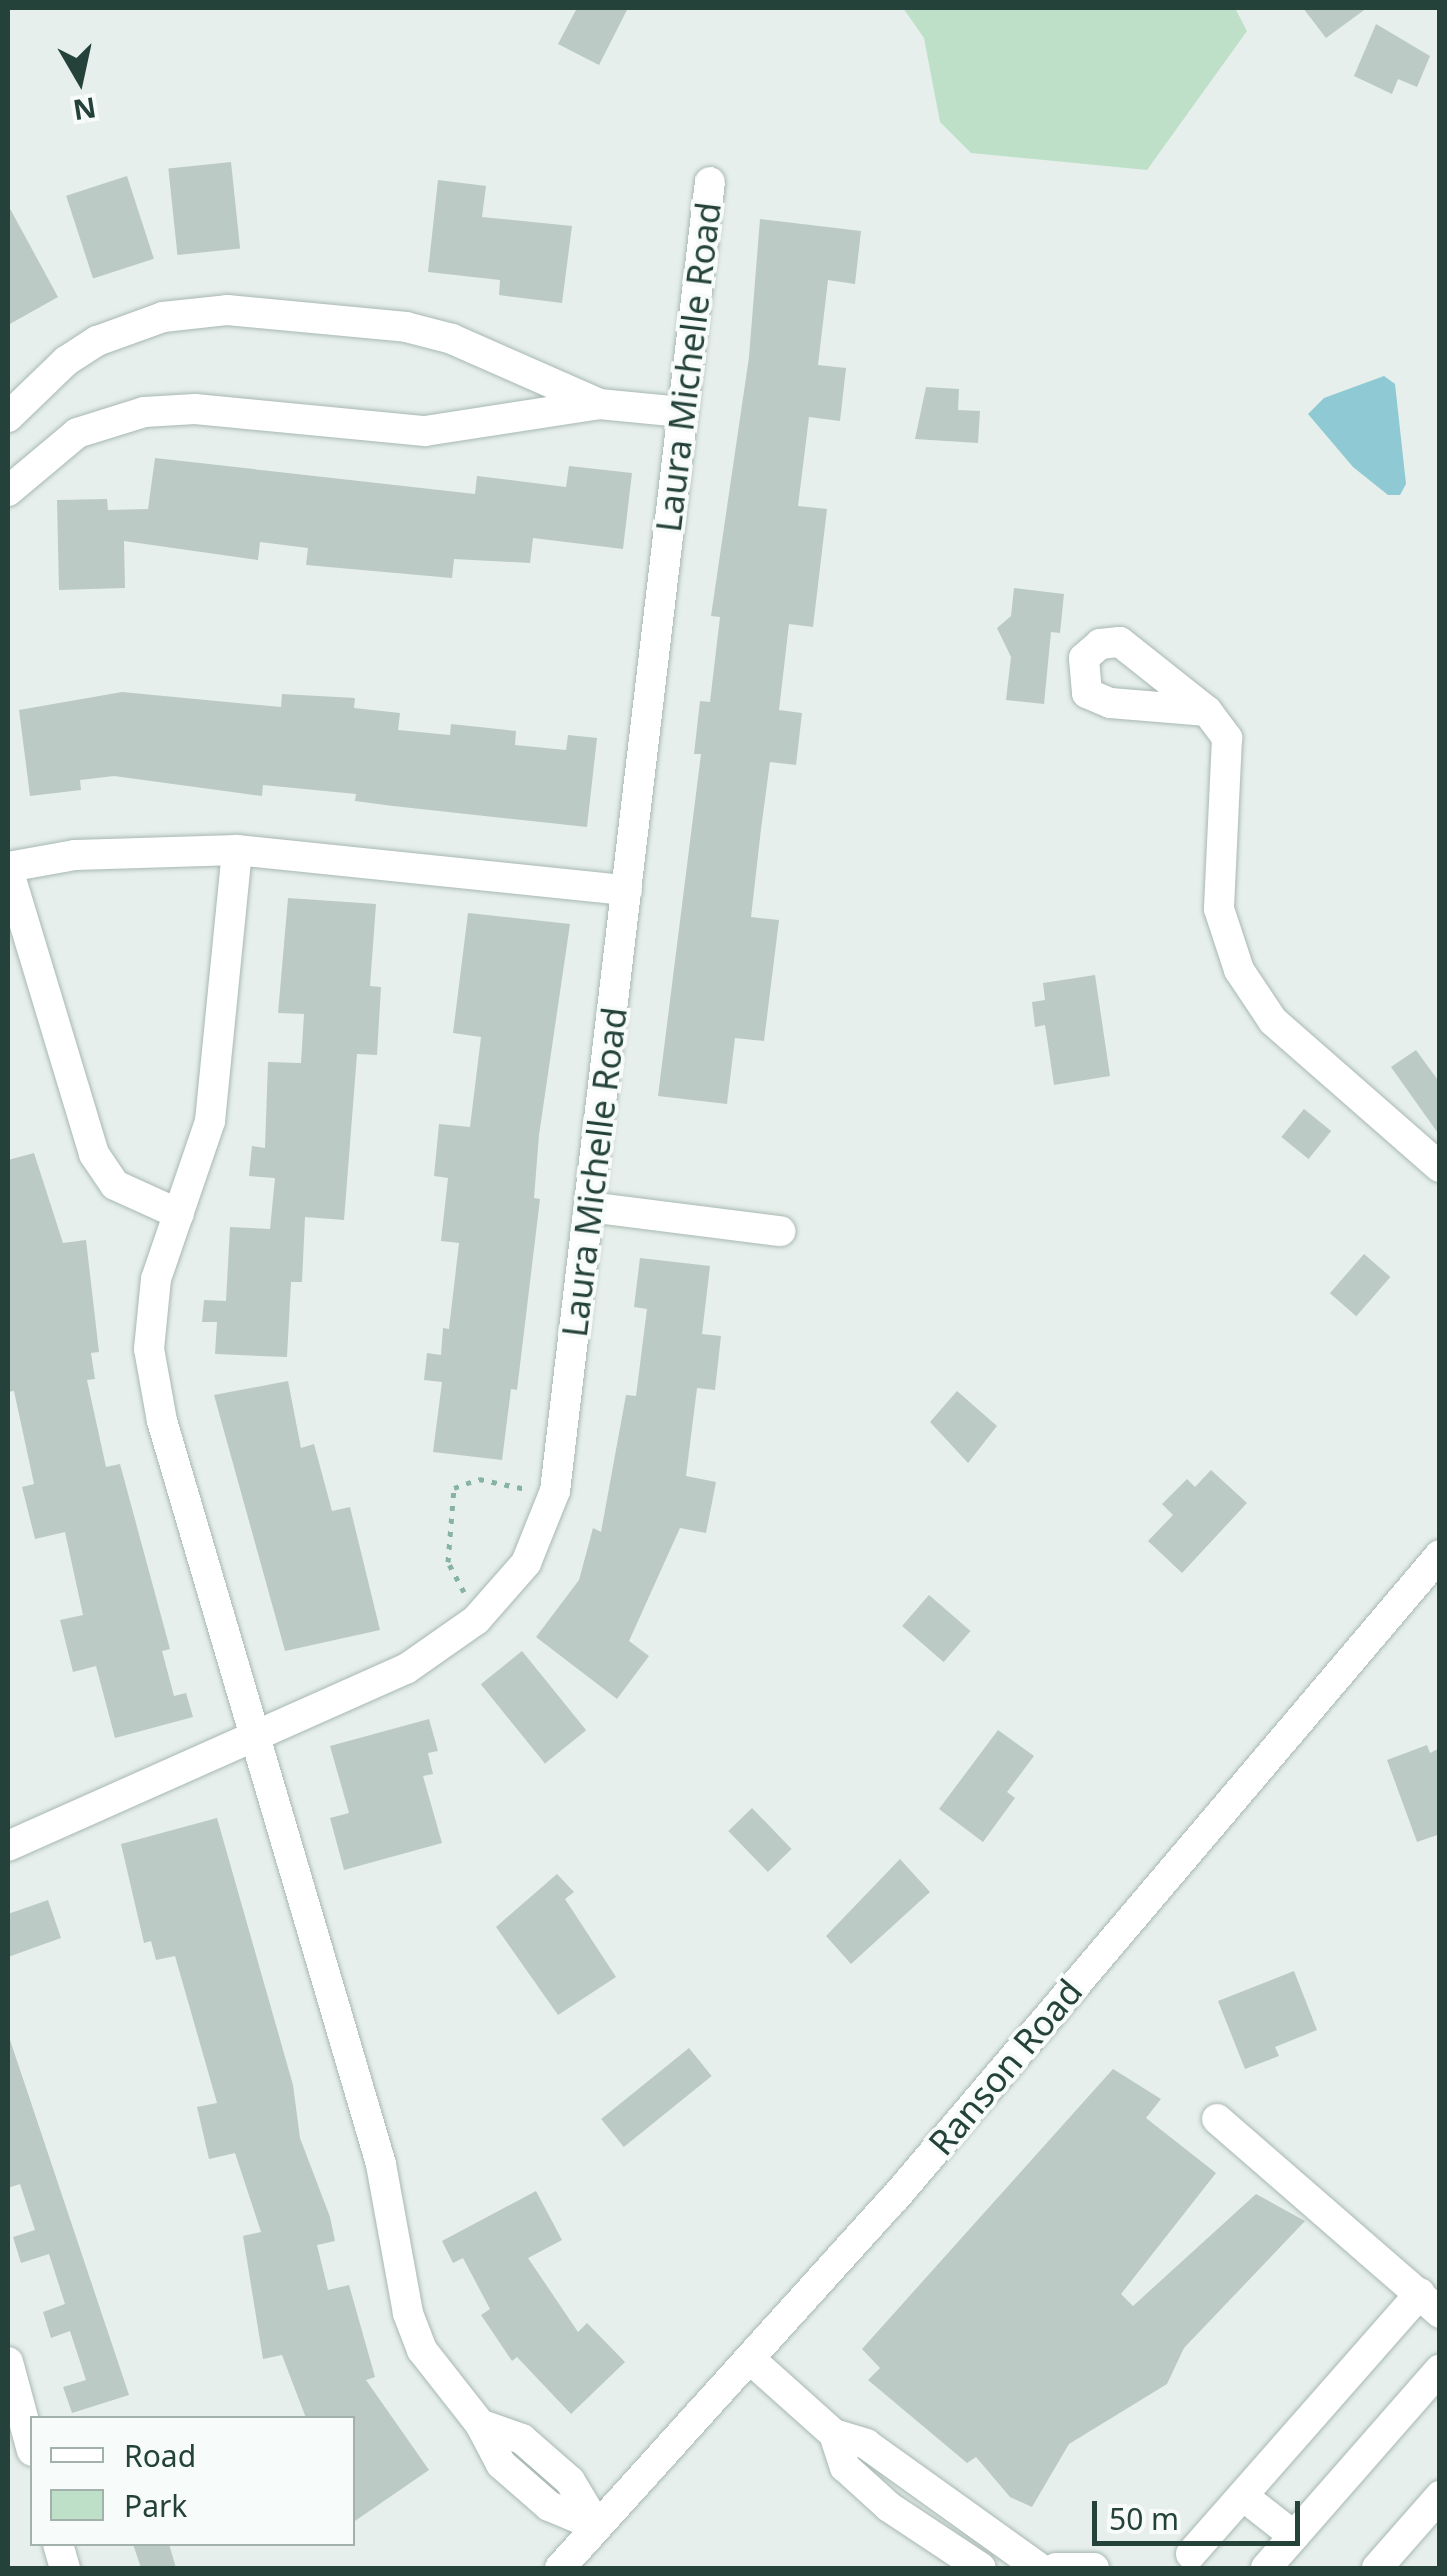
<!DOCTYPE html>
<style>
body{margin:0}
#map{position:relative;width:1447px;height:2576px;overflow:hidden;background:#e6efeb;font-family:"Noto Sans",sans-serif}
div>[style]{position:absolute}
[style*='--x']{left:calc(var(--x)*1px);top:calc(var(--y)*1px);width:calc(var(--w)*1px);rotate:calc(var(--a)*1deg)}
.green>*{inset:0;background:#bfe0c8}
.water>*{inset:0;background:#8ec9d4}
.building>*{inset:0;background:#bbcac4;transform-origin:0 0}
.path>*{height:5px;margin-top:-2.5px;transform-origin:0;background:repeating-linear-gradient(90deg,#86b3a5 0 5px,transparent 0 13px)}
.roads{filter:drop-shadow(0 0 2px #a8b8b2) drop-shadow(0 0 2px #a8b8b2)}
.minor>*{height:30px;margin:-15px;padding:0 15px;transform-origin:15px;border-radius:15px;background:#fff}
span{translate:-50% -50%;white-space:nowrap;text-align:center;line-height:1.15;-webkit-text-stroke:8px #f7fbf9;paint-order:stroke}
.street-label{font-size:35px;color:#24423a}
.frame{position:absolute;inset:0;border:10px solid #24423a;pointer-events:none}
.legend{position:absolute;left:30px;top:2416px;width:325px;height:130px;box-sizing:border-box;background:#f7fbf9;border:2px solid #a3b1ad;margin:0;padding:12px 18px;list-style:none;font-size:30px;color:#24423a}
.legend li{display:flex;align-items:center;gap:20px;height:50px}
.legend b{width:50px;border:2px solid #a3b1ad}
.north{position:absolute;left:30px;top:30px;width:100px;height:100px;-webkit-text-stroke:8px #f7fbf9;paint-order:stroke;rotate:171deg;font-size:28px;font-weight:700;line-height:40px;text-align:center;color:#24423a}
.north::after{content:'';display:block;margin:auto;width:35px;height:45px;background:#24423a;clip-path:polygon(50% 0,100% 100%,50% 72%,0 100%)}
.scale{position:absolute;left:1092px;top:2501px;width:208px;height:45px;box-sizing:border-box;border:5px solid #24423a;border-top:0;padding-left:12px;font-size:30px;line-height:35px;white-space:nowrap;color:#24423a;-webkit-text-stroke:8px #f7fbf9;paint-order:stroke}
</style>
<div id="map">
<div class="green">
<i style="clip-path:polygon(903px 8px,1235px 8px,1247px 31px,1147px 170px,971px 153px,940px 122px,924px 38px)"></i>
</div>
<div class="water">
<i style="clip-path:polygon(1384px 376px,1395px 384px,1406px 484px,1400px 495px,1388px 495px,1353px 467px,1308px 414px,1324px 398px)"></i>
</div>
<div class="building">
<i style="clip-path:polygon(577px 8px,628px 8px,599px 65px,558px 44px)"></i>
<i style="clip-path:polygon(1303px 8px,1367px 8px,1326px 38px)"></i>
<i style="clip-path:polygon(1376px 24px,1430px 56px,1417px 87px,1398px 79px,1392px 94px,1354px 76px)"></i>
<i style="left:231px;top:162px;width:87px;height:63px;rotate:84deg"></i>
<i style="left:127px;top:176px;width:87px;height:64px;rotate:72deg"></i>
<i style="clip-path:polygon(438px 180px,486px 186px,482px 217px,572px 226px,562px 303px,499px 295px,500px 280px,428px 272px)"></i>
<i style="clip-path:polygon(8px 205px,58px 297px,8px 325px)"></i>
<i style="clip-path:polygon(760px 219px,861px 231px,855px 284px,828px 280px,818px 365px,846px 368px,840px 421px,809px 417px,798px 506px,827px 509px,813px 627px,789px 624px,779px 710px,802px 713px,796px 765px,770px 762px,761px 829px,751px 917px,779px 920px,764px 1041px,735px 1038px,727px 1104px,658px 1096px,701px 754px,694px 754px,700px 701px,710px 702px,720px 617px,711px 616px,749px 357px)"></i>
<i style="clip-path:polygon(926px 387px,959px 389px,958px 410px,980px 411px,978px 443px,915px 439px)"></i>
<i style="clip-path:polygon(155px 458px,475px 494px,477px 476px,566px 487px,569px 466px,632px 473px,623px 549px,533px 538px,530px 563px,454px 559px,452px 578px,306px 565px,308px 548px,260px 542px,258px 560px,124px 541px,125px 588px,59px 590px,57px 500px,107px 499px,108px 510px,148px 509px)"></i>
<i style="clip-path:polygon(1014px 588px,1064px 594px,1060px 633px,1051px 632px,1044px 704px,1006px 700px,1011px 657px,997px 628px,1011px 616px)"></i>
<i style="clip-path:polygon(122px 692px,281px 707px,282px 694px,355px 698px,354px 708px,400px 713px,398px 730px,450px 735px,451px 724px,516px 731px,515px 745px,566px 750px,568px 735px,597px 738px,587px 827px,393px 806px,355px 801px,356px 794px,263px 785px,262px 796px,114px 776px,80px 780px,81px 790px,30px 796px,19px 710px)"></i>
<i style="clip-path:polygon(288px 898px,376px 904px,370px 986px,381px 987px,377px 1055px,357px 1054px,344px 1220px,305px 1217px,302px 1282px,291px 1282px,287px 1357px,215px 1354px,217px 1322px,202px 1322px,204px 1300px,226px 1301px,230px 1227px,270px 1229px,275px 1178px,249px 1176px,252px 1146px,265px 1148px,268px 1062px,301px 1063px,304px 1014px,278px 1013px)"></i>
<i style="clip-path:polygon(468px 913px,570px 924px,539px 1135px,534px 1198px,540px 1199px,517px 1390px,511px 1389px,502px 1460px,433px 1452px,442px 1382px,424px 1380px,427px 1353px,441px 1355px,443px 1328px,449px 1329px,459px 1243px,441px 1241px,448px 1178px,434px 1176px,439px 1124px,470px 1127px,481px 1037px,453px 1033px)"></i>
<i style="clip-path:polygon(1095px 975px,1110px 1076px,1054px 1085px,1045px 1025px,1035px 1027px,1032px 1002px,1045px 1000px,1043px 983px)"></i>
<i style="clip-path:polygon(1416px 1050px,1440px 1083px,1440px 1136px,1391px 1067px)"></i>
<i style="left:1304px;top:1109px;width:35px;height:36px;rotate:39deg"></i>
<i style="clip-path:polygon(34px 1153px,63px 1243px,86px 1240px,99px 1352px,91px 1353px,95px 1379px,87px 1380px,106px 1467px,120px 1464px,170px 1649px,162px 1651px,174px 1696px,186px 1693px,193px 1717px,115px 1738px,96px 1666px,73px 1672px,60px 1620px,83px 1615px,65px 1532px,35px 1539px,22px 1487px,34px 1484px,14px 1391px,8px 1392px,8px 1160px)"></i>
<i style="left:1364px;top:1254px;width:35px;height:52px;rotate:41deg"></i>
<i style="clip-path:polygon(640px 1258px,710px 1266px,702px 1334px,721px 1336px,715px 1390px,697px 1388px,686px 1476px,716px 1482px,706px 1533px,680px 1528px,629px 1641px,649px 1656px,617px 1699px,536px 1637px,579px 1580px,593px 1528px,601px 1532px,626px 1395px,636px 1396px,647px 1309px,634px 1307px)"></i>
<i style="clip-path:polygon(288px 1381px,301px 1448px,314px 1444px,332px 1511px,350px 1507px,380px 1630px,285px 1651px,214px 1395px)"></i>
<i style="clip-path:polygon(957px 1391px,997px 1426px,968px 1463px,930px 1422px)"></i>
<i style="clip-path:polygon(1211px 1470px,1247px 1503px,1182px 1573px,1148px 1541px,1173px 1515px,1162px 1504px,1187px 1479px,1195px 1487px)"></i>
<i style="left:929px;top:1595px;width:55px;height:41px;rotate:41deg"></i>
<i style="left:522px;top:1651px;width:102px;height:53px;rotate:51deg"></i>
<i style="clip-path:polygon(429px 1719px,438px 1751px,428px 1753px,433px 1774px,423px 1776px,442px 1843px,344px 1870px,330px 1818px,349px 1813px,330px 1746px)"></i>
<i style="clip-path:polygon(998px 1730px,1034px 1756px,1007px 1792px,1015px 1798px,983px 1842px,939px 1809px)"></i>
<i style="clip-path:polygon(1427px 1745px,1430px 1753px,1440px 1748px,1440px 1834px,1417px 1842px,1387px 1760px)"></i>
<i style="left:752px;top:1808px;width:57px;height:33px;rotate:46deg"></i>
<i style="clip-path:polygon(217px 1818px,293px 2085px,300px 2138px,330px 2217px,335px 2241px,317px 2245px,328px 2290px,349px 2285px,375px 2377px,366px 2380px,429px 2470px,352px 2523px,352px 2418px,306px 2418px,282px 2355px,263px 2359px,243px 2236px,261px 2232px,235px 2153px,209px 2159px,197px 2107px,217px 2103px,175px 1956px,156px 1960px,151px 1941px,144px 1943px,121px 1844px)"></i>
<i style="clip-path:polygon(900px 1859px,930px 1892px,851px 1964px,826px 1936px)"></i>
<i style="clip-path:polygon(557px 1874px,574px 1892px,565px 1899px,616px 1977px,558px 2015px,496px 1927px)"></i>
<i style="clip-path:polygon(48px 1900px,61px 1938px,8px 1957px,8px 1914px)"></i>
<i style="clip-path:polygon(1294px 1971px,1317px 2030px,1275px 2047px,1279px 2056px,1245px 2069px,1218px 2001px)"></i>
<i style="clip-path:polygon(8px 2034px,129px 2395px,72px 2413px,63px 2387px,86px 2380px,70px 2331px,51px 2338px,43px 2312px,65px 2304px,49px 2254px,21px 2263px,13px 2237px,35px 2230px,20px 2184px,8px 2188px)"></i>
<i style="left:689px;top:2048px;width:36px;height:113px;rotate:51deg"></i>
<i style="clip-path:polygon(1113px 2069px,1161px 2099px,1146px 2118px,1216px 2173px,1121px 2294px,1133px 2306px,1256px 2194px,1305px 2221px,1184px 2348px,1167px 2384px,1069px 2444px,1032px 2507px,1010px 2497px,976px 2457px,967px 2463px,868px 2380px,880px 2368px,862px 2349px)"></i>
<i style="clip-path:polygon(536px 2191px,562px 2240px,528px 2258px,578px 2332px,587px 2323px,625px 2362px,571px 2414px,517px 2357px,512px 2361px,481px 2315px,490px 2309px,463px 2258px,453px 2263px,442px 2241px)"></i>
<i style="clip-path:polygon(133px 2544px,169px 2544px,176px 2568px,141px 2568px)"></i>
</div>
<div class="path">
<i style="--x:464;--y:1592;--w:34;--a:-118"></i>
<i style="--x:448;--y:1562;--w:74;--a:-85.4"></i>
<i style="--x:454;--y:1488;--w:27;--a:-20"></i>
<i style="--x:479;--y:1479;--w:48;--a:12"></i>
</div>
<div class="roads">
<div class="minor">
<i style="--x:8;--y:417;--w:81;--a:-44"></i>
<i style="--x:66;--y:361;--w:37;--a:-33"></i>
<i style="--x:97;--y:341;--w:70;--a:-20"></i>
<i style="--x:163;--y:317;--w:64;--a:-6.2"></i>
<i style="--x:227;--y:310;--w:180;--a:5.4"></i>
<i style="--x:406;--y:327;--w:48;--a:14.6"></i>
<i style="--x:452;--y:339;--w:158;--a:23.8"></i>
<i style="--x:8;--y:491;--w:90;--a:-40"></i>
<i style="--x:77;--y:433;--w:70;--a:-17.4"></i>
<i style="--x:144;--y:412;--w:51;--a:-3.4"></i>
<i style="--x:195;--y:409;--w:231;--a:5.5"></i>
<i style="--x:425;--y:431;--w:176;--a:-8.8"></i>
<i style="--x:599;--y:404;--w:83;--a:5.5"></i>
<i style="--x:1207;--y:711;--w:97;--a:-175.3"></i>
<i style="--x:1110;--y:703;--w:25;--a:-157"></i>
<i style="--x:1087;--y:693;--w:35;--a:-95"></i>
<i style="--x:1084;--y:658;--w:21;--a:-41"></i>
<i style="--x:1100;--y:644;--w:20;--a:-6"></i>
<i style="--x:1120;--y:642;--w:111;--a:38.4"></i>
<i style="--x:1207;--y:711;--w:34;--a:53"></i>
<i style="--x:1227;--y:738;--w:171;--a:92.7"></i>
<i style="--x:1219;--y:909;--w:64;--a:71.8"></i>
<i style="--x:1239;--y:970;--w:61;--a:56.3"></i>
<i style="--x:1273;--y:1021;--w:222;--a:41.2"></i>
<i style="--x:8;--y:867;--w:68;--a:-10.2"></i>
<i style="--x:75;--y:855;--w:162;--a:-1.8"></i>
<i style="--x:8;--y:869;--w:298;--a:73.2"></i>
<i style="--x:94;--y:1154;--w:37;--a:56"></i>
<i style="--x:115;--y:1185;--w:70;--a:24.4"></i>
<i style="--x:589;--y:1207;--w:193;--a:7.2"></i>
<i style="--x:8;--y:1846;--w:436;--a:-24"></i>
<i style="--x:406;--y:1669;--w:85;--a:-35"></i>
<i style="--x:476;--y:1620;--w:76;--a:-48.7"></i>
<i style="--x:526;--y:1563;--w:78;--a:-68.1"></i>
<i style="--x:555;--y:1491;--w:1318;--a:-83.25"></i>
<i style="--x:1217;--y:2119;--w:296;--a:41"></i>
<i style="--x:750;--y:2359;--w:113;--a:41.8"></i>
<i style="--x:834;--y:2434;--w:34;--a:17"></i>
<i style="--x:866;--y:2444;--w:213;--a:35.6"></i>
<i style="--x:8;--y:2362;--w:92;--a:74.9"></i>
<i style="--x:480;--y:2424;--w:45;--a:19.7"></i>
<i style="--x:522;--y:2439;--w:64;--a:41.2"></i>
<i style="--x:570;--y:2481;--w:52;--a:59"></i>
<i style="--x:834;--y:2434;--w:35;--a:72"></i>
<i style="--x:845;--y:2467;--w:59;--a:42.3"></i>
<i style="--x:889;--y:2507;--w:110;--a:33.5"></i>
<i style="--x:1243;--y:2496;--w:65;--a:38.1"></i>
<i style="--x:597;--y:2526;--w:52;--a:-157.4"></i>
<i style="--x:549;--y:2506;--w:64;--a:-138.8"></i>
<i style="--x:501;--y:2464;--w:45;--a:-117.7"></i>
<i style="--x:480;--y:2424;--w:94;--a:-128.1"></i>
<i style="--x:422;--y:2350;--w:40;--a:-111"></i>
<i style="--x:408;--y:2313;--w:151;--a:-100.3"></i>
<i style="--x:381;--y:2164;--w:775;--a:-106.42"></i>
<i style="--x:162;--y:1421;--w:73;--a:-100.2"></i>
<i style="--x:149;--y:1349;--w:70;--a:-84.3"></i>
<i style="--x:156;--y:1279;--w:167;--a:-71.1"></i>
<i style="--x:210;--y:1121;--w:272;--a:-84.3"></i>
<i style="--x:237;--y:850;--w:392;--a:5.9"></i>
<i style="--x:58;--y:2544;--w:25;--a:74"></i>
<i style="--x:1191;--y:2554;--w:347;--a:-48.7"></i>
<i style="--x:560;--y:2568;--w:498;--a:-47.9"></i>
<i style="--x:894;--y:2199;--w:844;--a:-49.71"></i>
<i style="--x:1056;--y:2568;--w:38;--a:0"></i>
<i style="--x:1266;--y:2568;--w:264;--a:-48.8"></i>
<i style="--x:1377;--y:2568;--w:96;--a:-48.8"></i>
</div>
</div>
<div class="street-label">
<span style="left:688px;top:367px;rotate:-83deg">Laura Michelle Road</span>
<span style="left:594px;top:1172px;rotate:-83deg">Laura Michelle Road</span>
<span style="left:1005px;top:2067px;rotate:-50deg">Ranson Road</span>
</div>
<div class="frame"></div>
<ul class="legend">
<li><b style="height:12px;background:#fff"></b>Road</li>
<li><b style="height:28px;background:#bfe0c8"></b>Park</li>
</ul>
<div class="north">N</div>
<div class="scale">50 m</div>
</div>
